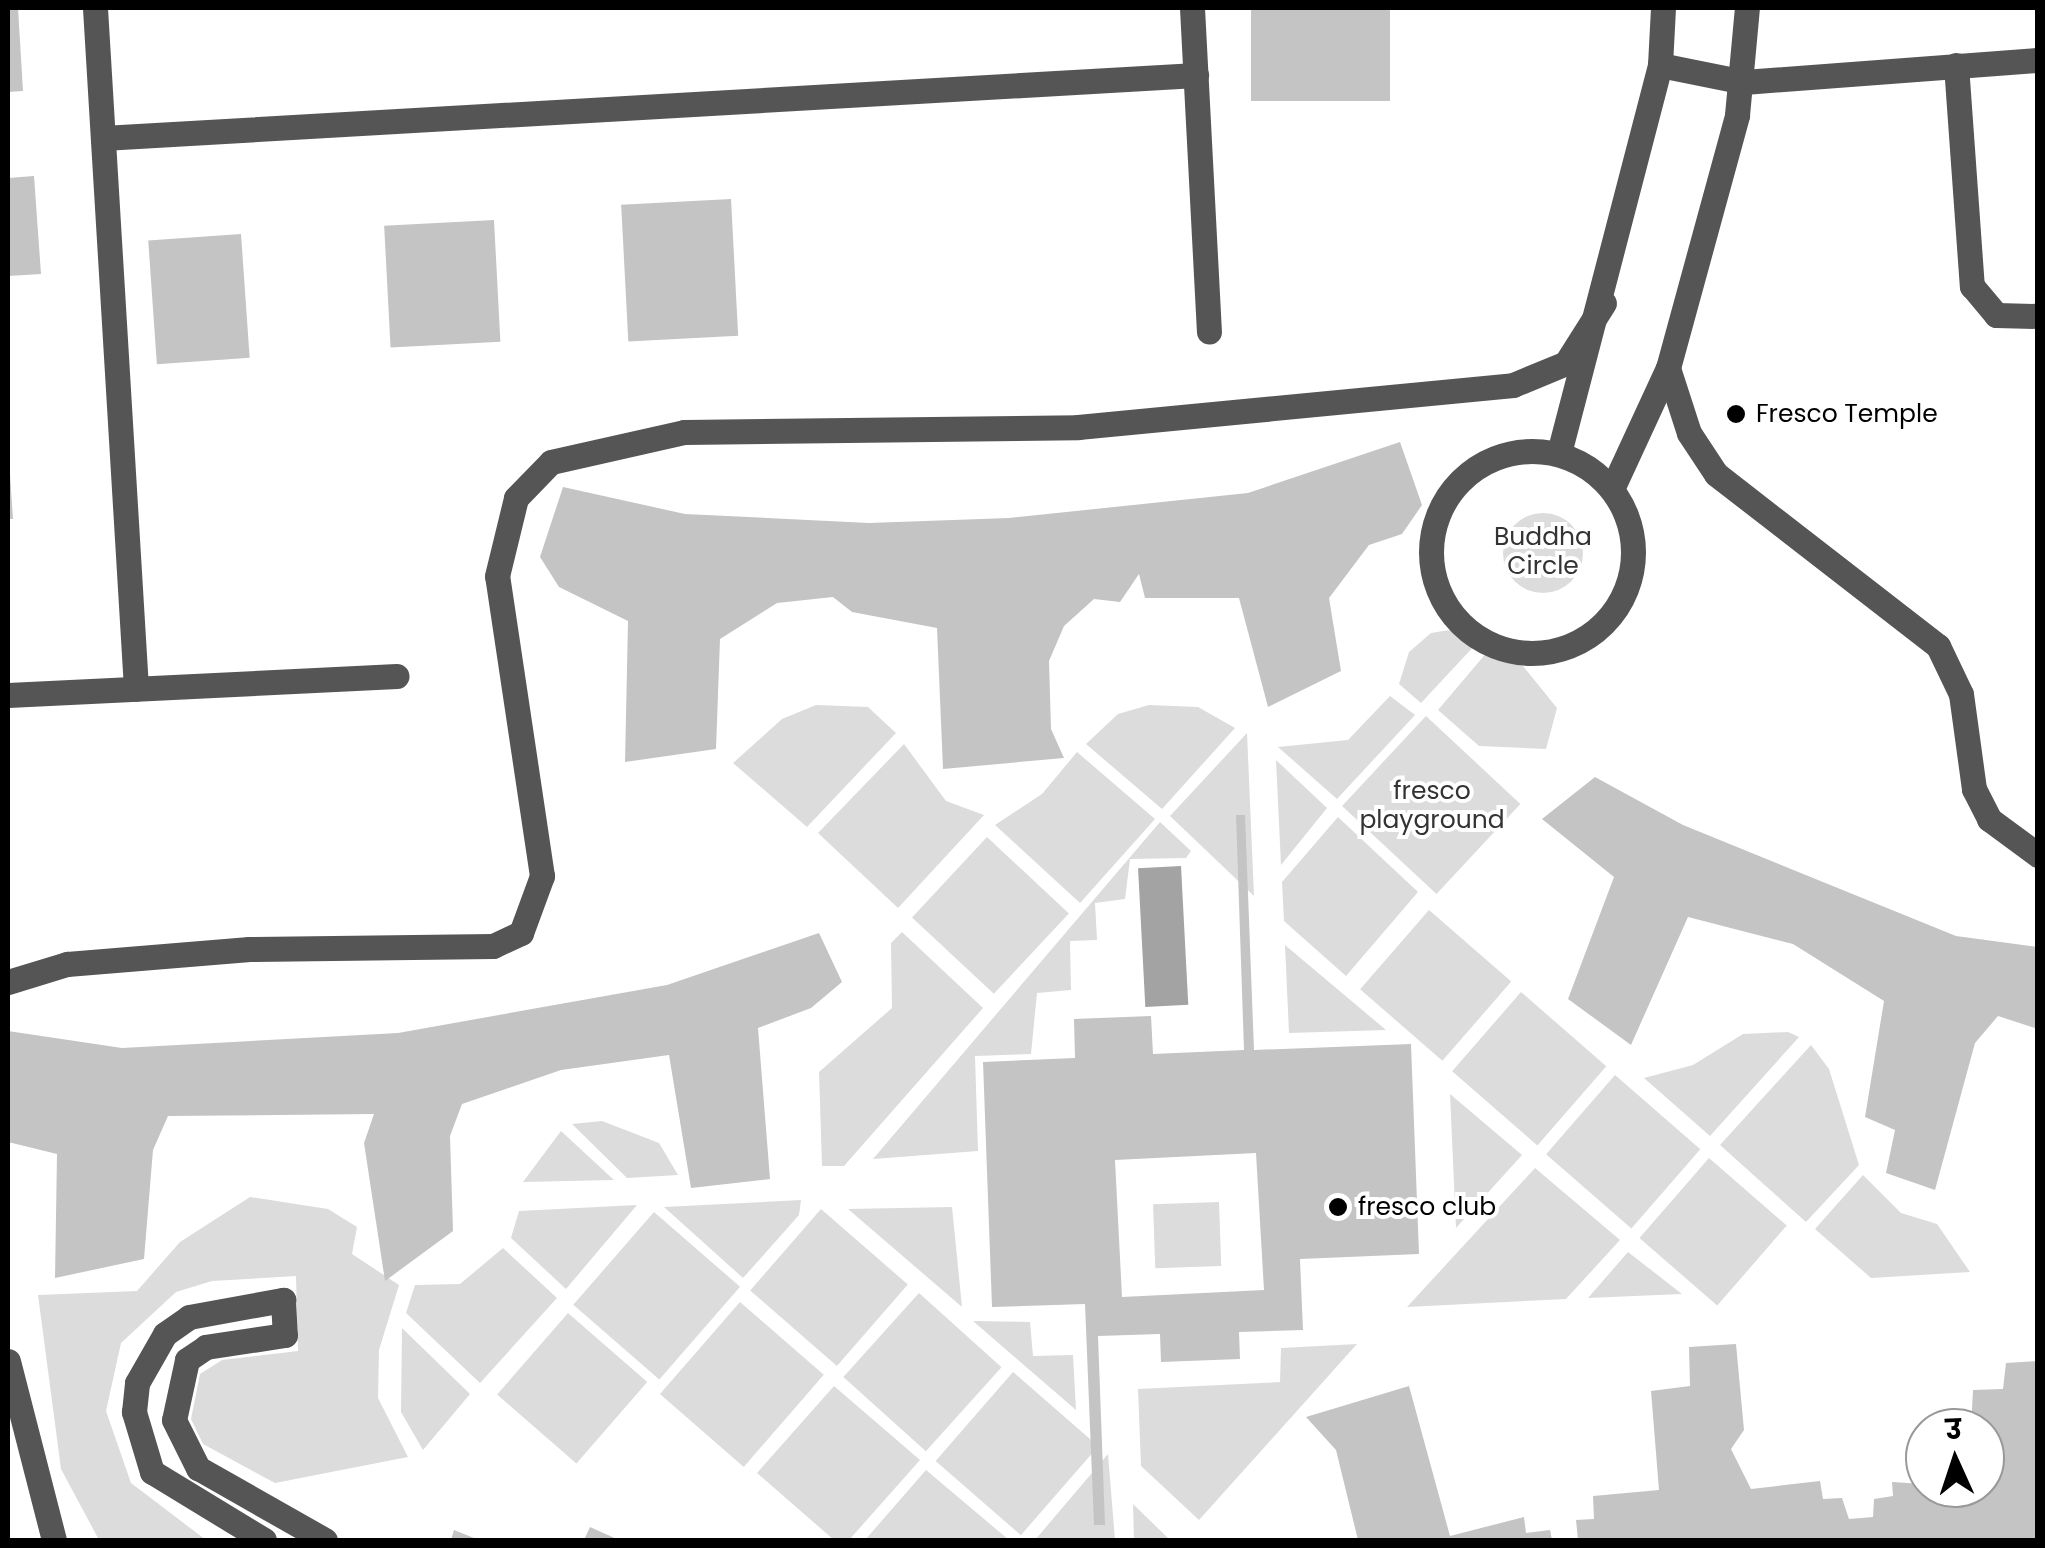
<!DOCTYPE html>
<meta charset="utf-8">
<style>
body{margin:0}
#map{position:relative;width:2045px;height:1548px;overflow:hidden;background:#fff;font-family:Poppins,"Noto Sans Devanagari",sans-serif}
div>[style]{position:absolute}
[style*='--x']{left:calc(var(--x)*1px);top:calc(var(--y)*1px);width:calc(var(--w)*1px);rotate:calc(var(--a)*1deg)}
.green>*{inset:0;background:#dcdcdc;transform-origin:0 0}
.round{border-radius:50%}
.water>*{inset:0;background:#a3a3a3;transform-origin:0 0}
.building>*{inset:0;background:#c4c4c4;transform-origin:0 0}
.minor>*{height:25px;margin:-12.5px;padding:0 12.5px;transform-origin:12.5px;border-radius:12.5px;background:#555}
.minor>.ring{margin:-12.5px;padding:0;box-sizing:content-box;background:none;border:25px solid #555;border-radius:50%}
.dots>*{width:28px;height:28px;translate:-50% -50%;box-sizing:border-box;border:5px solid #fff;border-radius:50%}
span{translate:-50% -50%;white-space:nowrap;text-align:center;line-height:1.15;-webkit-text-stroke:8px #fff;paint-order:stroke}
.poi-label{font-size:25px;color:#000}
.left{translate:0 -50%;text-align:left}
.park-label{font-size:25px;color:#333}
.frame{position:absolute;inset:0;border:10px solid #000;pointer-events:none}
.north{position:absolute;left:1905px;top:1408px;width:100px;height:100px;box-sizing:border-box;background:#fff;border:2px solid #999;border-radius:50%;rotate:357deg;font-size:28px;font-weight:700;line-height:40px;text-align:center;color:#000}
.north::after{content:'';display:block;margin:auto;width:35px;height:45px;background:#000;clip-path:polygon(50% 0,100% 100%,50% 72%,0 100%)}
</style>
<div id="map">
<div class="green">
<i class="round" style="left:1503px;top:513px;width:80px;height:80px"></i>
<i style="clip-path:polygon(1456px 629px,1476px 644px,1421px 703px,1399px 684px,1409px 652px,1431px 633px)"></i>
<i style="clip-path:polygon(1488px 651px,1523px 666px,1557px 708px,1546px 749px,1479px 746px,1438px 710px)"></i>
<i style="clip-path:polygon(1390px 696px,1415px 715px,1337px 799px,1278px 747px,1348px 740px)"></i>
<i style="clip-path:polygon(816px 705px,868px 707px,896px 733px,807px 827px,733px 763px,782px 719px)"></i>
<i style="clip-path:polygon(1149px 705px,1198px 707px,1235px 728px,1162px 809px,1086px 744px,1118px 714px)"></i>
<i style="left:1426px;top:716px;width:129px;height:123px;rotate:43deg"></i>
<i style="clip-path:polygon(1247px 733px,1254px 896px,1170px 816px)"></i>
<i style="clip-path:polygon(904px 744px,946px 801px,984px 815px,898px 908px,818px 833px)"></i>
<i style="clip-path:polygon(1077px 752px,1155px 819px,1080px 903px,995px 825px,1042px 794px)"></i>
<i style="clip-path:polygon(1276px 760px,1327px 808px,1281px 865px)"></i>
<i style="clip-path:polygon(1338px 817px,1418px 892px,1346px 976px,1284px 921px,1282px 882px)"></i>
<i style="clip-path:polygon(1160px 822px,1191px 851px,1186px 858px,1130px 859px,1125px 899px,1095px 903px,1097px 940px,1070px 941px,1071px 990px,1037px 993px,1031px 1054px,975px 1056px,978px 1151px,873px 1159px)"></i>
<i style="left:987px;top:837px;width:112px;height:110px;rotate:43deg"></i>
<i style="left:1429px;top:910px;width:109px;height:105px;rotate:41deg"></i>
<i style="clip-path:polygon(902px 932px,983px 1008px,844px 1166px,822px 1166px,819px 1072px,892px 1008px,891px 943px)"></i>
<i style="clip-path:polygon(1285px 945px,1386px 1030px,1289px 1033px)"></i>
<i style="left:1521px;top:992px;width:113px;height:105px;rotate:41deg"></i>
<i style="clip-path:polygon(1788px 1032px,1799px 1037px,1710px 1136px,1644px 1078px,1693px 1065px,1743px 1034px)"></i>
<i style="clip-path:polygon(1811px 1045px,1829px 1069px,1859px 1165px,1806px 1222px,1720px 1145px)"></i>
<i style="left:1615px;top:1075px;width:113px;height:105px;rotate:41deg"></i>
<i style="clip-path:polygon(1450px 1094px,1522px 1155px,1456px 1228px)"></i>
<i style="clip-path:polygon(602px 1121px,659px 1143px,678px 1175px,627px 1178px,572px 1124px)"></i>
<i style="clip-path:polygon(561px 1131px,614px 1180px,523px 1182px)"></i>
<i style="left:1709px;top:1158px;width:103px;height:106px;rotate:41deg"></i>
<i style="clip-path:polygon(1535px 1168px,1620px 1240px,1566px 1299px,1407px 1307px)"></i>
<i style="clip-path:polygon(1863px 1175px,1901px 1213px,1937px 1224px,1970px 1272px,1871px 1278px,1815px 1229px)"></i>
<i style="clip-path:polygon(250px 1197px,328px 1209px,357px 1227px,352px 1254px,399px 1285px,379px 1350px,378px 1398px,408px 1457px,275px 1483px,203px 1444px,191px 1419px,200px 1374px,222px 1360px,298px 1351px,296px 1276px,212px 1281px,176px 1292px,121px 1343px,106px 1411px,131px 1483px,206px 1540px,99px 1540px,61px 1469px,38px 1295px,137px 1291px,180px 1242px)"></i>
<i style="clip-path:polygon(801px 1200px,799px 1215px,743px 1278px,664px 1207px)"></i>
<i style="left:1219px;top:1202px;width:64px;height:66px;rotate:88deg"></i>
<i style="clip-path:polygon(637px 1205px,566px 1289px,511px 1238px,519px 1211px)"></i>
<i style="clip-path:polygon(952px 1207px,962px 1307px,848px 1209px)"></i>
<i style="left:821px;top:1209px;width:115px;height:108px;rotate:41deg"></i>
<i style="left:654px;top:1212px;width:114px;height:123px;rotate:41deg"></i>
<i style="clip-path:polygon(503px 1248px,557px 1298px,480px 1383px,406px 1313px,415px 1285px,460px 1284px)"></i>
<i style="clip-path:polygon(1628px 1252px,1682px 1294px,1588px 1298px)"></i>
<i style="left:919px;top:1293px;width:111px;height:113px;rotate:42deg"></i>
<i style="left:740px;top:1302px;width:111px;height:122px;rotate:41deg"></i>
<i style="left:568px;top:1313px;width:105px;height:108px;rotate:41deg"></i>
<i style="clip-path:polygon(973px 1321px,1030px 1322px,1033px 1356px,1073px 1355px,1076px 1410px)"></i>
<i style="clip-path:polygon(402px 1328px,470px 1394px,423px 1450px,401px 1412px)"></i>
<i style="clip-path:polygon(1357px 1344px,1199px 1520px,1141px 1466px,1138px 1389px,1280px 1382px,1281px 1348px)"></i>
<i style="left:1013px;top:1372px;width:113px;height:118px;rotate:41deg"></i>
<i style="clip-path:polygon(834px 1386px,920px 1460px,849px 1540px,834px 1540px,757px 1473px)"></i>
<i style="clip-path:polygon(1108px 1454px,1115px 1540px,1035px 1540px)"></i>
<i style="clip-path:polygon(926px 1470px,1009px 1540px,865px 1540px)"></i>
<i style="clip-path:polygon(1133px 1504px,1170px 1540px,1134px 1540px)"></i>
</div>
<div class="water">
<i style="left:1181px;top:866px;width:139px;height:43px;rotate:87deg"></i>
</div>
<div class="building">
<i style="clip-path:polygon(8px 8px,18px 8px,23px 91px,8px 92px)"></i>
<i style="left:1251px;top:8px;width:139px;height:93px"></i>
<i style="clip-path:polygon(34px 176px,41px 274px,8px 276px,8px 178px)"></i>
<i style="left:731px;top:199px;width:137px;height:110px;rotate:87deg"></i>
<i style="left:494px;top:220px;width:122px;height:110px;rotate:87deg"></i>
<i style="left:241px;top:234px;width:124px;height:93px;rotate:86deg"></i>
<i style="clip-path:polygon(1400px 442px,1422px 505px,1402px 534px,1369px 545px,1329px 598px,1341px 671px,1268px 707px,1239px 598px,1145px 598px,1139px 574px,1120px 602px,1094px 599px,1064px 626px,1049px 661px,1051px 729px,1064px 758px,943px 769px,937px 628px,852px 612px,833px 597px,777px 603px,720px 639px,716px 749px,625px 762px,628px 621px,559px 587px,540px 557px,563px 487px,685px 514px,869px 523px,1009px 518px,1248px 493px)"></i>
<i style="clip-path:polygon(8px 474px,10px 474px,13px 519px,8px 519px)"></i>
<i style="clip-path:polygon(1595px 777px,1683px 825px,1956px 936px,2038px 947px,2038px 1029px,1998px 1016px,1975px 1043px,1935px 1190px,1886px 1173px,1895px 1130px,1865px 1117px,1884px 1001px,1793px 944px,1688px 917px,1631px 1045px,1568px 999px,1614px 877px,1542px 819px)"></i>
<i style="clip-path:polygon(evenodd,1236px 815px,1245px 815px,1254px 1050px,1411px 1044px,1419px 1254px,1300px 1259px,1303px 1330px,1239px 1332px,1240px 1359px,1161px 1362px,1160px 1334px,1098px 1336px,1105px 1525px,1094px 1525px,1085px 1304px,992px 1307px,983px 1062px,1075px 1058px,1074px 1019px,1151px 1016px,1153px 1054px,1244px 1050px,1236px 815px,1256px 1153px,1264px 1290px,1122px 1297px,1115px 1160px,1256px 1153px)"></i>
<i style="clip-path:polygon(819px 933px,842px 982px,811px 1008px,758px 1028px,770px 1179px,691px 1188px,669px 1055px,561px 1070px,462px 1104px,450px 1136px,453px 1231px,385px 1281px,364px 1143px,374px 1114px,168px 1116px,153px 1150px,144px 1259px,55px 1278px,57px 1154px,8px 1142px,8px 1031px,122px 1048px,398px 1033px,667px 985px)"></i>
<i style="clip-path:polygon(1736px 1344px,1744px 1430px,1731px 1449px,1751px 1489px,1820px 1481px,1823px 1499px,1842px 1498px,1849px 1519px,1873px 1517px,1874px 1499px,1893px 1496px,1892px 1482px,1985px 1488px,1985px 1428px,1971px 1428px,1973px 1390px,2003px 1389px,2006px 1363px,2038px 1361px,2038px 1540px,1578px 1540px,1576px 1520px,1594px 1519px,1593px 1496px,1659px 1490px,1651px 1391px,1690px 1386px,1689px 1347px)"></i>
<i style="clip-path:polygon(1409px 1386px,1450px 1536px,1524px 1517px,1526px 1533px,1550px 1530px,1552px 1540px,1358px 1540px,1336px 1450px,1306px 1417px)"></i>
<i style="clip-path:polygon(590px 1527px,619px 1540px,584px 1540px)"></i>
<i style="clip-path:polygon(454px 1530px,479px 1540px,451px 1540px)"></i>
</div>
<div class="minor">
<i style="--x:95;--y:8;--w:682;--a:86.55"></i>
<i style="--x:1192;--y:8;--w:324;--a:87"></i>
<i style="--x:1660;--y:65;--w:86;--a:11.4"></i>
<i style="--x:1744;--y:82;--w:295;--a:-4.3"></i>
<i style="--x:1956;--y:65;--w:222;--a:85.9"></i>
<i style="--x:1972;--y:286;--w:38;--a:50"></i>
<i style="--x:1996;--y:315;--w:42;--a:1.4"></i>
<i style="--x:103;--y:138;--w:1095;--a:-3.3"></i>
<i style="--x:1668;--y:368;--w:68;--a:72.1"></i>
<i style="--x:1689;--y:433;--w:49;--a:56.6"></i>
<i style="--x:1716;--y:474;--w:281;--a:37.8"></i>
<i style="--x:1938;--y:646;--w:53;--a:64.4"></i>
<i style="--x:1961;--y:694;--w:96;--a:82.2"></i>
<i style="--x:1974;--y:789;--w:34;--a:63"></i>
<i style="--x:1989;--y:819;--w:61;--a:36.3"></i>
<i class="ring" style="left:1431px;top:451px;width:177px;height:177px"></i>
<i style="--x:1559;--y:453;--w:401;--a:-75.4"></i>
<i style="--x:1660;--y:65;--w:57;--a:-87"></i>
<i style="--x:1612;--y:489;--w:133;--a:-65.2"></i>
<i style="--x:1668;--y:368;--w:262;--a:-74.7"></i>
<i style="--x:1737;--y:115;--w:107;--a:-84.7"></i>
<i style="--x:8;--y:695;--w:389;--a:-2.8"></i>
<i style="--x:8;--y:982;--w:62;--a:-17"></i>
<i style="--x:67;--y:964;--w:183;--a:-4.7"></i>
<i style="--x:249;--y:949;--w:244;--a:-0.7"></i>
<i style="--x:493;--y:946;--w:31;--a:-25"></i>
<i style="--x:521;--y:933;--w:61;--a:-69.8"></i>
<i style="--x:542;--y:876;--w:303;--a:-98.5"></i>
<i style="--x:497;--y:576;--w:80;--a:-76.3"></i>
<i style="--x:516;--y:498;--w:50;--a:-45.8"></i>
<i style="--x:551;--y:462;--w:136;--a:-12.7"></i>
<i style="--x:684;--y:432;--w:394;--a:-0.7"></i>
<i style="--x:1078;--y:427;--w:437;--a:-5.5"></i>
<i style="--x:1513;--y:385;--w:57;--a:-22.5"></i>
<i style="--x:1566;--y:363;--w:71;--a:-57.7"></i>
<i style="--x:8;--y:1361;--w:185;--a:75.6"></i>
<i style="--x:264;--y:1540;--w:131;--a:-148.7"></i>
<i style="--x:152;--y:1472;--w:63;--a:-106.7"></i>
<i style="--x:134;--y:1412;--w:29;--a:-84"></i>
<i style="--x:137;--y:1383;--w:56;--a:-60.3"></i>
<i style="--x:165;--y:1334;--w:29;--a:-35"></i>
<i style="--x:189;--y:1317;--w:96;--a:-10.3"></i>
<i style="--x:283;--y:1300;--w:35;--a:87"></i>
<i style="--x:285;--y:1335;--w:80;--a:171.4"></i>
<i style="--x:206;--y:1347;--w:23;--a:146"></i>
<i style="--x:187;--y:1360;--w:61;--a:102.2"></i>
<i style="--x:174;--y:1420;--w:54;--a:63.4"></i>
<i style="--x:198;--y:1468;--w:146;--a:29.6"></i>
</div>
<div class="dots">
<i style="left:1736px;top:414px;background:#000"></i>
<i style="left:1338px;top:1207px;background:#000"></i>
</div>
<div class="poi-label">
<span class="left" style="left:1756px;top:414px">Fresco Temple</span>
<span class="left" style="left:1358px;top:1207px">fresco club</span>
</div>
<div class="park-label">
<span style="left:1543px;top:552px">Buddha<br>Circle</span>
<span style="left:1432px;top:806px">fresco<br>playground</span>
</div>
<div class="frame"></div>
<div class="north">उ</div>
</div>
